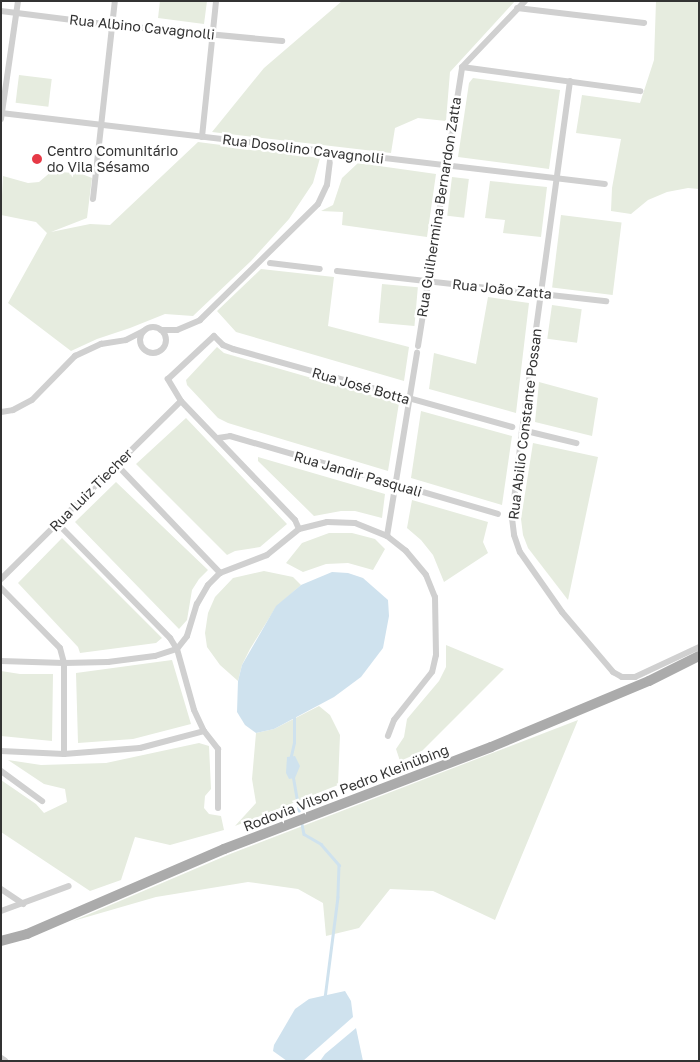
<!DOCTYPE html>
<meta charset="utf-8">
<style>
body{margin:0}
#map{position:relative;width:700px;height:1062px;overflow:hidden;background:#fff;font-family:"Golos Text",sans-serif}
div>[style]{position:absolute}
[style*='--x']{left:calc(var(--x)*1px);top:calc(var(--y)*1px);width:calc(var(--w)*1px);rotate:calc(var(--a)*1deg)}
.green>*{inset:0;background:#e6ecdf;transform-origin:0 0}
.water>*{inset:0;background:#cfe2ee}
.stream>*{height:2.5px;margin:-1.25px;padding:0 1.25px;transform-origin:1.25px;border-radius:1.25px;background:#cfe2ee}
.minor>*{height:6px;margin:-3px;padding:0 3px;transform-origin:3px;border-radius:3px;background:#d0d0d0}
.minor>.ring{margin:-3px;padding:0;box-sizing:content-box;background:none;border:6px solid #d0d0d0;border-radius:50%}
.tertiary>*{height:8px;margin:-4px;padding:0 4px;transform-origin:4px;border-radius:4px;background:#d0d0d0}
.primary>*{height:10px;margin:-5px;padding:0 5px;transform-origin:5px;border-radius:5px;background:#ababab}
.dots>*{width:14px;height:14px;translate:-50% -50%;box-sizing:border-box;border:2px solid #fff;border-radius:50%}
span{translate:-50% -50%;white-space:nowrap;text-align:center;line-height:1.15;-webkit-text-stroke:5px #fff;paint-order:stroke}
.street-label{font-size:14px;color:#333}
.poi-label{font-size:14px;color:#333}
.left{translate:0 -50%;text-align:left}
.frame{position:absolute;inset:0;border:2px solid #333;pointer-events:none}
</style>
<div id="map">
<div class="green">
<i style="clip-path:polygon(160px 1px,207px 1px,204px 24px,158px 18px)"></i>
<i style="clip-path:polygon(342px 1px,515px 1px,450px 72px,446px 121px,418px 118px,395px 128px,391px 153px,212px 132px,264px 68px)"></i>
<i style="clip-path:polygon(656px 1px,699px 1px,699px 189px,688px 188px,667px 192px,648px 200px,631px 214px,611px 211px,612px 188px,621px 139px,576px 133px,582px 95px,640px 103px,654px 60px)"></i>
<i style="left:19px;top:75px;width:33px;height:28px;rotate:7deg"></i>
<i style="clip-path:polygon(473px 78px,560px 90px,549px 169px,458px 157px,469px 83px)"></i>
<i style="clip-path:polygon(198px 142px,320px 158px,313px 183px,289px 219px,251px 261px,193px 316px,165px 314px,130px 328px,97px 339px,71px 351px,8px 303px,47px 233px,36px 222px,1px 215px,3px 176px,28px 183px,39px 182px,52px 171px,82px 174px,92px 178px,87px 218px,51px 232px,90px 224px,110px 225px)"></i>
<i style="clip-path:polygon(358px 163px,436px 174px,427px 237px,342px 225px,343px 212px,321px 211px,333px 205px,342px 178px)"></i>
<i style="left:452px;top:177px;width:17px;height:39px;rotate:7deg"></i>
<i style="clip-path:polygon(490px 181px,547px 187px,541px 237px,503px 233px,505px 220px,485px 218px)"></i>
<i style="left:561px;top:215px;width:61px;height:73px;rotate:7deg"></i>
<i style="clip-path:polygon(261px 269px,334px 277px,328px 326px,409px 347px,404px 381px,236px 332px,217px 311px)"></i>
<i style="left:382px;top:284px;width:36px;height:39px;rotate:5deg"></i>
<i style="clip-path:polygon(488px 297px,529px 303px,516px 413px,429px 389px,434px 353px,476px 364px)"></i>
<i style="left:552px;top:305px;width:30px;height:34px;rotate:8deg"></i>
<i style="clip-path:polygon(217px 347px,224px 353px,399px 403px,388px 471px,228px 423px,218px 418px,187px 385px,186px 380px)"></i>
<i style="clip-path:polygon(539px 382px,598px 398px,592px 436px,535px 422px)"></i>
<i style="clip-path:polygon(421px 411px,512px 436px,502px 505px,411px 478px)"></i>
<i style="clip-path:polygon(186px 418px,287px 524px,260px 547px,235px 551px,227px 555px,136px 464px)"></i>
<i style="clip-path:polygon(533px 443px,598px 457px,568px 600px,528px 548px,523px 535px,521px 519px)"></i>
<i style="clip-path:polygon(258px 457px,385px 494px,382px 518px,355px 511px,341px 511px,314px 516px,258px 461px)"></i>
<i style="clip-path:polygon(116px 482px,208px 570px,199px 579px,192px 590px,187px 620px,179px 629px,75px 522px)"></i>
<i style="clip-path:polygon(412px 500px,488px 522px,483px 542px,488px 553px,444px 582px,433px 555px,421px 540px,407px 528px)"></i>
<i style="clip-path:polygon(329px 533px,352px 533px,375px 539px,385px 549px,373px 570px,348px 563px,326px 564px,303px 572px,286px 563px,302px 543px)"></i>
<i style="clip-path:polygon(62px 538px,162px 638px,156px 643px,80px 653px,78px 647px,18px 583px)"></i>
<i style="clip-path:polygon(264px 571px,293px 577px,301px 585px,276px 607px,250px 649px,242px 665px,238px 681px,220px 665px,207px 647px,205px 633px,208px 613px,215px 597px,233px 578px)"></i>
<i style="clip-path:polygon(446px 645px,504px 669px,421px 752px,400px 761px,396px 749px,404px 737px,407px 719px,439px 681px,446px 667px)"></i>
<i style="clip-path:polygon(172px 660px,191px 724px,133px 739px,78px 743px,76px 673px)"></i>
<i style="clip-path:polygon(1px 671px,20px 674px,53px 674px,52px 741px,1px 736px)"></i>
<i style="clip-path:polygon(319px 706px,330px 715px,340px 735px,338px 785px,235px 826px,256px 803px,252px 779px,256px 733px,274px 729px)"></i>
<i style="clip-path:polygon(578px 720px,495px 920px,433px 891px,390px 889px,359px 928px,326px 936px,323px 903px,298px 889px,248px 882px,156px 897px,73px 921px,230px 854px)"></i>
<i style="clip-path:polygon(199px 743px,209px 746px,211px 789px,205px 796px,204px 808px,209px 814px,221px 816px,224px 830px,170px 845px,135px 837px,121px 880px,90px 891px,1px 832px,1px 780px,36px 804px,44px 813px,67px 802px,65px 789px,44px 784px,8px 760px,41px 765px,106px 763px)"></i>
</div>
<div class="water">
<i style="clip-path:polygon(332px 572px,348px 573px,363px 578px,388px 600px,389px 616px,383px 648px,361px 677px,334px 697px,274px 729px,256px 733px,245px 725px,237px 712px,238px 681px,242px 665px,276px 606px,301px 585px)"></i>
<i style="clip-path:polygon(295px 756px,300px 766px,295px 778px,289px 779px,286px 773px,287px 757px)"></i>
<i style="clip-path:polygon(345px 991px,351px 1001px,353px 1017px,303px 1061px,287px 1061px,273px 1051px,274px 1045px,295px 1009px,309px 999px)"></i>
<i style="clip-path:polygon(356px 1028px,363px 1061px,320px 1061px,325px 1054px)"></i>
</div>
<div class="stream">
<i style="--x:290;--y:760;--w:17;--a:-77"></i>
<i style="--x:294;--y:743;--w:27;--a:-90"></i>
<i style="--x:293;--y:775;--w:36;--a:80"></i>
<i style="--x:302;--y:824;--w:10;--a:79"></i>
<i style="--x:304;--y:834;--w:20;--a:30"></i>
<i style="--x:321;--y:844;--w:28;--a:49"></i>
<i style="--x:339;--y:865;--w:32;--a:92"></i>
<i style="--x:338;--y:897;--w:102;--a:97.3"></i>
</div>
<div class="minor">
<i style="--x:517;--y:8;--w:128;--a:6.7"></i>
<i style="--x:1;--y:11;--w:112;--a:7.2"></i>
<i style="--x:112;--y:25;--w:171;--a:5.4"></i>
<i style="--x:462;--y:67;--w:180;--a:7.7"></i>
<i style="--x:462;--y:67;--w:91;--a:-46.3"></i>
<i style="--x:570;--y:81;--w:352;--a:97.8"></i>
<i style="--x:522;--y:430;--w:89;--a:96.5"></i>
<i style="--x:512;--y:518;--w:17;--a:83"></i>
<i style="--x:514;--y:535;--w:18;--a:71"></i>
<i style="--x:520;--y:552;--w:73;--a:55"></i>
<i style="--x:562;--y:612;--w:79;--a:49.6"></i>
<i style="--x:613;--y:672;--w:10;--a:29"></i>
<i style="--x:622;--y:677;--w:13;--a:0"></i>
<i style="--x:635;--y:677;--w:71;--a:-25.1"></i>
<i style="--x:1;--y:113;--w:608;--a:6.7"></i>
<i style="--x:1;--y:119;--w:119;--a:-81.8"></i>
<i style="--x:202;--y:137;--w:137;--a:-84.1"></i>
<i style="--x:93;--y:199;--w:199;--a:-83.7"></i>
<i style="--x:270;--y:263;--w:50;--a:6.8"></i>
<i style="--x:337;--y:271;--w:271;--a:6.4"></i>
<i class="ring" style="left:140px;top:327px;width:20px;height:20px"></i>
<i style="--x:161;--y:330;--w:16;--a:0"></i>
<i style="--x:177;--y:330;--w:25;--a:-23"></i>
<i style="--x:200;--y:320;--w:165;--a:-44.5"></i>
<i style="--x:318;--y:204;--w:21;--a:-65"></i>
<i style="--x:327;--y:185;--w:32;--a:-83"></i>
<i style="--x:418;--y:346;--w:282;--a:-81"></i>
<i style="--x:1;--y:412;--w:12;--a:-9"></i>
<i style="--x:13;--y:410;--w:21;--a:-28"></i>
<i style="--x:32;--y:400;--w:62;--a:-45.7"></i>
<i style="--x:75;--y:356;--w:29;--a:-25"></i>
<i style="--x:101;--y:344;--w:25;--a:-9"></i>
<i style="--x:126;--y:340;--w:20;--a:-27"></i>
<i style="--x:522;--y:430;--w:56;--a:13.5"></i>
<i style="--x:218;--y:438;--w:12;--a:-9"></i>
<i style="--x:230;--y:436;--w:279;--a:16.2"></i>
<i style="--x:116;--y:464;--w:151;--a:46.3"></i>
<i style="--x:58;--y:524;--w:160;--a:45.5"></i>
<i style="--x:170;--y:638;--w:13;--a:58"></i>
<i style="--x:177;--y:649;--w:63;--a:74.4"></i>
<i style="--x:194;--y:710;--w:23;--a:65"></i>
<i style="--x:204;--y:731;--w:23;--a:52"></i>
<i style="--x:218;--y:749;--w:59;--a:90"></i>
<i style="--x:299;--y:529;--w:10;--a:-114"></i>
<i style="--x:295;--y:520;--w:165;--a:-133.8"></i>
<i style="--x:181;--y:401;--w:26;--a:-121"></i>
<i style="--x:168;--y:379;--w:63;--a:-43.1"></i>
<i style="--x:214;--y:336;--w:13;--a:45"></i>
<i style="--x:223;--y:345;--w:11;--a:22"></i>
<i style="--x:233;--y:349;--w:290;--a:15.6"></i>
<i style="--x:387;--y:536;--w:186;--a:-80.7"></i>
<i style="--x:1;--y:579;--w:253;--a:-44.7"></i>
<i style="--x:1;--y:588;--w:84;--a:45.5"></i>
<i style="--x:60;--y:648;--w:16;--a:75"></i>
<i style="--x:64;--y:663;--w:91;--a:90"></i>
<i style="--x:1;--y:661;--w:63;--a:1.8"></i>
<i style="--x:64;--y:663;--w:44;--a:-1.3"></i>
<i style="--x:108;--y:662;--w:47;--a:-7.3"></i>
<i style="--x:155;--y:656;--w:23;--a:-18"></i>
<i style="--x:177;--y:649;--w:16;--a:-52"></i>
<i style="--x:187;--y:636;--w:34;--a:-73"></i>
<i style="--x:197;--y:604;--w:22;--a:-60"></i>
<i style="--x:208;--y:585;--w:17;--a:-45"></i>
<i style="--x:220;--y:573;--w:50;--a:-21"></i>
<i style="--x:267;--y:555;--w:41;--a:-39.1"></i>
<i style="--x:299;--y:529;--w:29;--a:-14"></i>
<i style="--x:327;--y:522;--w:28;--a:2"></i>
<i style="--x:355;--y:523;--w:35;--a:22"></i>
<i style="--x:387;--y:536;--w:24;--a:38"></i>
<i style="--x:406;--y:551;--w:31;--a:50"></i>
<i style="--x:426;--y:575;--w:24;--a:68"></i>
<i style="--x:435;--y:597;--w:58;--a:89"></i>
<i style="--x:436;--y:655;--w:17;--a:103"></i>
<i style="--x:432;--y:672;--w:61;--a:128.4"></i>
<i style="--x:394;--y:720;--w:17;--a:111"></i>
<i style="--x:1;--y:751;--w:63;--a:2.7"></i>
<i style="--x:64;--y:754;--w:76;--a:-4.5"></i>
<i style="--x:140;--y:748;--w:66;--a:-14.9"></i>
<i style="--x:1;--y:771;--w:51;--a:36.2"></i>
<i style="--x:1;--y:889;--w:27;--a:34"></i>
<i style="--x:1;--y:911;--w:72;--a:-20.2"></i>
</div>
<div class="tertiary">
<i style="--x:1;--y:1059;--w:4;--a:34"></i>
</div>
<div class="primary">
<i style="--x:1;--y:941;--w:27;--a:-15"></i>
<i style="--x:27;--y:934;--w:215;--a:-23.3"></i>
<i style="--x:224;--y:849;--w:286;--a:-20.9"></i>
<i style="--x:491;--y:747;--w:171;--a:-22.7"></i>
<i style="--x:649;--y:681;--w:56;--a:-26.6"></i>
</div>
<div class="dots">
<i style="left:37px;top:159px;background:#e63946"></i>
</div>
<div class="street-label">
<span style="left:142px;top:27px;rotate:6deg">Rua Albino Cavagnolli</span>
<span style="left:303px;top:149px;rotate:7deg">Rua Dosolino Cavagnolli</span>
<span style="left:439px;top:207px;rotate:-81deg">Rua Guilhermina Bernardon Zatta</span>
<span style="left:502px;top:289px;rotate:6deg">Rua João Zatta</span>
<span style="left:361px;top:386px;rotate:16deg">Rua José Botta</span>
<span style="left:525px;top:424px;rotate:-83deg">Rua Abilio Constante Possan</span>
<span style="left:358px;top:474px;rotate:16deg">Rua Jandir Pasquali</span>
<span style="left:91px;top:490px;rotate:-45deg">Rua Luiz Tiecher</span>
<span style="left:346px;top:788px;rotate:-21deg">Rodovia Vilson Pedro Kleinübing</span>
</div>
<div class="poi-label">
<span class="left" style="left:47px;top:159px">Centro Comunitário<br>do Vila Sésamo</span>
</div>
<div class="frame"></div>
</div>
